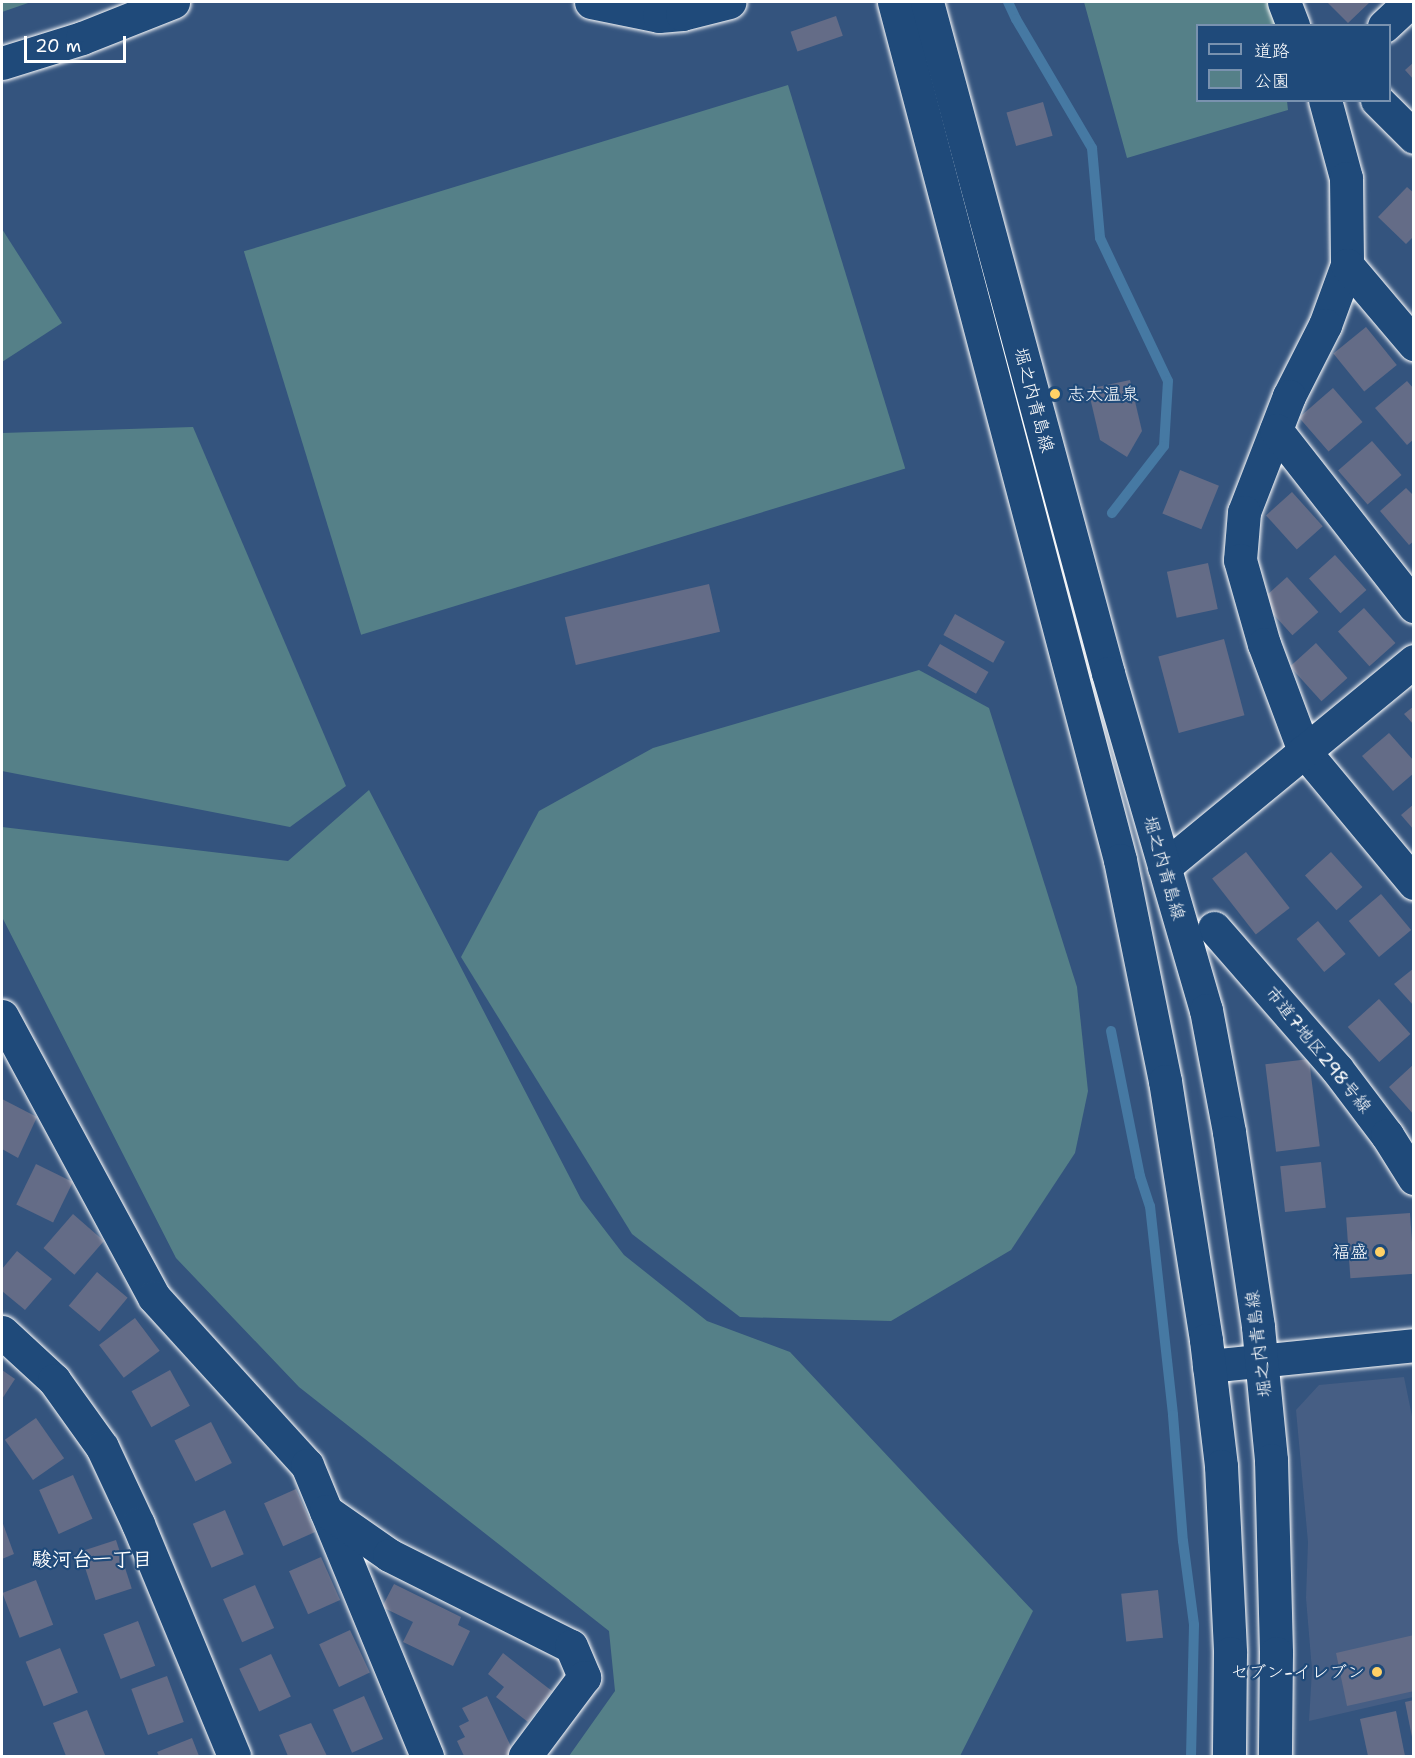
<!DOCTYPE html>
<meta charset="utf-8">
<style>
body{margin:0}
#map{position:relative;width:1415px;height:1758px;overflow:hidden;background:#34547e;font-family:"Shantell Sans","Klee One",sans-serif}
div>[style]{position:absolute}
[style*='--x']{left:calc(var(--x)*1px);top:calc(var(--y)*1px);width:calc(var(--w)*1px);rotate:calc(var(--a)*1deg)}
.built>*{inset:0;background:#465e84}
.green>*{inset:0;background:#558088;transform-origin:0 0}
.stream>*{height:10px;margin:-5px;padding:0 5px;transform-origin:5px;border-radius:5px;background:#4679a3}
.building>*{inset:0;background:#646c87;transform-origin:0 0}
.roads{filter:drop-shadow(0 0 2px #fff) drop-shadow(0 0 2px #fff)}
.minor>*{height:33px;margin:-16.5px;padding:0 16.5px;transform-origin:16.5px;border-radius:16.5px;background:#1f4a7a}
.major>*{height:33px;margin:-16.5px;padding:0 16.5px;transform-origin:16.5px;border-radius:16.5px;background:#1f4a7a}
.dots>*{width:16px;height:16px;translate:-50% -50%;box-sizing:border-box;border:3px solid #1f4a7a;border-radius:50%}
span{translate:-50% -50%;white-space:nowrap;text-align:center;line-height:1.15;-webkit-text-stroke:4.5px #1f4a7a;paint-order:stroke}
.poi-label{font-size:18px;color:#fff}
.left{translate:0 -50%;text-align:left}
.right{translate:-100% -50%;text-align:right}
.street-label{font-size:18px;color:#fff}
.neighbourhood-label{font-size:20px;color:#fff;font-weight:700}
.frame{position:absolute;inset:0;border:3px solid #fff;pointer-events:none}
.legend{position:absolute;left:1196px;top:24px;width:195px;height:78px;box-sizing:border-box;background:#1f4a7a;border:2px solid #7992af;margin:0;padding:8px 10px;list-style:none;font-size:18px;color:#fff}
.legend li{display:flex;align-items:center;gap:12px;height:30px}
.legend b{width:30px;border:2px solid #7992af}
.scale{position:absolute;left:24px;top:36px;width:102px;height:27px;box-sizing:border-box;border:3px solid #fff;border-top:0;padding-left:8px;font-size:18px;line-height:21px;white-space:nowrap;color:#fff;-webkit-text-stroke:4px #1f4a7a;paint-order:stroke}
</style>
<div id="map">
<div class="built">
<i style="clip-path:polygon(1404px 1377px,1414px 1426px,1413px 1697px,1309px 1721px,1312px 1670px,1306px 1598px,1308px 1542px,1296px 1410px,1319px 1385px)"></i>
</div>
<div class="green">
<i style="clip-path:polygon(2px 2px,31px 2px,2px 12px)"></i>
<i style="clip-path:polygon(1084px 2px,1276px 2px,1279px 25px,1198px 26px,1198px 100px,1287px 101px,1288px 110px,1127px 158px)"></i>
<i style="left:788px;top:85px;width:401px;height:569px;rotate:73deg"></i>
<i style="clip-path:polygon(2px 229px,62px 323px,2px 362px)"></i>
<i style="clip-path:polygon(193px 427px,346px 786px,290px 827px,2px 771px,2px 433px)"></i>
<i style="clip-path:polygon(919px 670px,989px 708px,1077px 987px,1088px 1091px,1075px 1153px,1011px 1250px,891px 1321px,740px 1317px,632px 1234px,461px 957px,539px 811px,653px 748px)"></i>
<i style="clip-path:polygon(369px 790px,581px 1199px,624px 1255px,707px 1321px,790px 1352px,1033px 1611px,960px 1756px,569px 1756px,615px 1691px,609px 1631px,299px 1387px,176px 1258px,2px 917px,2px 827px,288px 861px)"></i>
</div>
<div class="stream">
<i style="--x:1008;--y:2;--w:19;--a:65"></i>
<i style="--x:1016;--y:19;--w:150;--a:59.5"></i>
<i style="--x:1092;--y:148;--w:90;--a:84.9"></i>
<i style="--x:1100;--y:238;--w:158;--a:64.6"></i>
<i style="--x:1168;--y:381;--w:65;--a:93.5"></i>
<i style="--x:1164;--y:446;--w:85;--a:127.8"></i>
<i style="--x:1111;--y:1031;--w:148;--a:78.7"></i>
<i style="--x:1140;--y:1176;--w:32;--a:72"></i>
<i style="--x:1150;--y:1206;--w:210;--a:83.7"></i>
<i style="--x:1173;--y:1415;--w:126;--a:85.5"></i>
<i style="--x:1183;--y:1541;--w:85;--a:82.5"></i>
<i style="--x:1194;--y:1625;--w:131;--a:91.3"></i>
</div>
<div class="building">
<i style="clip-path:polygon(1327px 2px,1370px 2px,1348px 23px)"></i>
<i style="left:836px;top:16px;width:21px;height:48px;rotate:71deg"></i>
<i style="clip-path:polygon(1414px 62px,1414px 80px,1405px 70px)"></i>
<i style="left:1043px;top:102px;width:35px;height:38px;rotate:74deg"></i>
<i style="clip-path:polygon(1407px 187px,1414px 193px,1414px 236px,1406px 244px,1378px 217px)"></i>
<i style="left:1366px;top:327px;width:49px;height:42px;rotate:51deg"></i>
<i style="clip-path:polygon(1130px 380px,1142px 431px,1127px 457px,1100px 440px,1088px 389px)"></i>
<i style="clip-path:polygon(1407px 381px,1414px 389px,1414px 439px,1407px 445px,1375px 408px)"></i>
<i style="left:1333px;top:388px;width:45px;height:45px;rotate:49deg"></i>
<i style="left:1372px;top:441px;width:45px;height:45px;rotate:49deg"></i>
<i style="left:1180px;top:470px;width:42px;height:47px;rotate:22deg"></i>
<i style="clip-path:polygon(1406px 488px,1414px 496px,1414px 541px,1409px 545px,1380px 511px)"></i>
<i style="left:1292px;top:492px;width:46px;height:35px;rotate:48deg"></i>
<i style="left:1335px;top:555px;width:47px;height:35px;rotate:48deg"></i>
<i style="left:1208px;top:563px;width:47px;height:42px;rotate:78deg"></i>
<i style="left:1287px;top:577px;width:47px;height:35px;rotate:48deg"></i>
<i style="left:709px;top:584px;width:49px;height:148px;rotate:77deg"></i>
<i style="left:1364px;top:608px;width:47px;height:35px;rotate:48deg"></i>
<i style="left:955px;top:614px;width:57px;height:24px;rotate:29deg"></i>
<i style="left:1224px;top:639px;width:79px;height:68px;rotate:75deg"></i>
<i style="left:1316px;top:643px;width:47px;height:35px;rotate:48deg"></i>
<i style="left:940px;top:644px;width:56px;height:25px;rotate:30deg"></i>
<i style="clip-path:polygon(1414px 706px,1414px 725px,1404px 714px)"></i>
<i style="clip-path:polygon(1389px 733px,1414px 761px,1414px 773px,1393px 791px,1362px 756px)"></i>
<i style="clip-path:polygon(1414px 804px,1414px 830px,1401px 815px)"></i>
<i style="left:1246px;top:852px;width:71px;height:43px;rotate:52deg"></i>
<i style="left:1331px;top:852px;width:47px;height:35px;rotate:48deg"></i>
<i style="left:1381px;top:894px;width:47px;height:42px;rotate:50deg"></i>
<i style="left:1318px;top:921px;width:43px;height:28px;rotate:50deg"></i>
<i style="clip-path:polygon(1414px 968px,1414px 1006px,1394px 984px)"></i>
<i style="left:1379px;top:999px;width:47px;height:42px;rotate:48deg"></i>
<i style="left:1309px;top:1059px;width:88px;height:44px;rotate:83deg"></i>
<i style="clip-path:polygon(1414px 1064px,1414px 1115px,1389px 1087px)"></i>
<i style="clip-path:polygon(2px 1099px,37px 1117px,18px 1158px,2px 1149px)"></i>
<i style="left:1321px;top:1162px;width:46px;height:41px;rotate:84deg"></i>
<i style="left:36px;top:1164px;width:41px;height:45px;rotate:26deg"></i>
<i style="left:1410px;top:1213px;width:61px;height:64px;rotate:86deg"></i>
<i style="left:73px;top:1214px;width:41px;height:45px;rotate:41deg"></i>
<i style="clip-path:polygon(17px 1251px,52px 1279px,25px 1310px,2px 1291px,2px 1269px)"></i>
<i style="left:97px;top:1272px;width:40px;height:44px;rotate:40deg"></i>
<i style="left:135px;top:1318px;width:41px;height:45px;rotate:53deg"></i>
<i style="clip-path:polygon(2px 1370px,15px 1379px,2px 1399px)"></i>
<i style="left:170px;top:1370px;width:41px;height:44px;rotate:61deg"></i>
<i style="left:36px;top:1418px;width:49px;height:38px;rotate:55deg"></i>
<i style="left:211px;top:1422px;width:46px;height:41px;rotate:63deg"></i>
<i style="left:73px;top:1475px;width:48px;height:37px;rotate:66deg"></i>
<i style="left:296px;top:1489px;width:47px;height:35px;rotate:66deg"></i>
<i style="left:225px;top:1510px;width:48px;height:35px;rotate:67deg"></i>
<i style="clip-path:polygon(2px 1521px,14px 1554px,2px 1559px)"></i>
<i style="left:116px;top:1540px;width:51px;height:38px;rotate:72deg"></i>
<i style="left:321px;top:1557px;width:47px;height:35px;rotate:66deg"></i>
<i style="left:36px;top:1580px;width:48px;height:36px;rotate:69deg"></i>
<i style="clip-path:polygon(394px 1584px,461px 1617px,458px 1625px,470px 1631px,453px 1666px,403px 1642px,413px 1622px,382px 1607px)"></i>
<i style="left:255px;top:1585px;width:47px;height:35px;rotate:66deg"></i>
<i style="left:1158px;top:1590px;width:48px;height:37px;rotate:84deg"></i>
<i style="left:138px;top:1621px;width:48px;height:37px;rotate:69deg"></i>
<i style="left:350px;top:1630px;width:47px;height:34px;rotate:65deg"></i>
<i style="clip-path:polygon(1414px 1635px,1414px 1691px,1347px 1706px,1336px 1653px)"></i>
<i style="left:60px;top:1648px;width:48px;height:37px;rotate:68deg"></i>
<i style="clip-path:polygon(503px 1653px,552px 1691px,528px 1722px,496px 1697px,504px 1687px,488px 1674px)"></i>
<i style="left:271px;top:1654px;width:47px;height:35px;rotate:65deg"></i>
<i style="left:167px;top:1676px;width:49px;height:38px;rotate:70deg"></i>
<i style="left:364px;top:1696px;width:47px;height:34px;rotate:66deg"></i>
<i style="clip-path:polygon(487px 1696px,515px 1755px,512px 1756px,464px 1756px,457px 1741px,465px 1737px,459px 1726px,469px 1721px,462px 1708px)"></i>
<i style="clip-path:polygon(1414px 1700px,1414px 1737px,1412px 1737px,1405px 1702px)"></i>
<i style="clip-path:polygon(87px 1710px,105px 1755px,66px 1756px,53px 1723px)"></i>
<i style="clip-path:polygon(1396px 1711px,1405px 1756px,1368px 1756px,1360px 1719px)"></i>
<i style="clip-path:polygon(311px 1723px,327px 1756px,288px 1756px,279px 1735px)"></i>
<i style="clip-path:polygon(192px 1738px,199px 1756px,159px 1756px,157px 1752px)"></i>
</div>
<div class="roads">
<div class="minor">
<i style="--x:591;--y:2;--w:69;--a:11.6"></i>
<i style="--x:659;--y:16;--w:23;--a:-5"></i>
<i style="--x:682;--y:14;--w:49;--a:-14.3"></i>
<i style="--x:1284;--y:2;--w:26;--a:69"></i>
<i style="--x:1384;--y:26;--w:35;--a:-43"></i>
<i style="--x:2;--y:63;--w:84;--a:-17.4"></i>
<i style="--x:82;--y:38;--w:98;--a:-21.6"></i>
<i style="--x:1325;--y:100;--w:81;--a:74.9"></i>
<i style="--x:1346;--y:178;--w:87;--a:89.3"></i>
<i style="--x:1347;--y:265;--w:64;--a:110.1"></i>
<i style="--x:1325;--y:325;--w:80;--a:116.9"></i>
<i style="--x:1289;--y:396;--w:124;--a:111.2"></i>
<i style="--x:1244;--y:512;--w:48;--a:94.8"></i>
<i style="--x:1240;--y:560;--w:87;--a:74.1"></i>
<i style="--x:1264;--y:644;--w:114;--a:69.5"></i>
<i style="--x:1304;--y:751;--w:172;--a:50.2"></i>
<i style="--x:1377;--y:100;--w:52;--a:45"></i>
<i style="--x:1347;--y:265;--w:104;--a:49.7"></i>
<i style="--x:1276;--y:430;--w:224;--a:51.9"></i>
<i style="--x:1164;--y:867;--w:324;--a:-39.5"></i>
<i style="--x:1214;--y:928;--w:187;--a:48.9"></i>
<i style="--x:1337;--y:1069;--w:83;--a:52.9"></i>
<i style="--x:1387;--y:1135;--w:51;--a:57.9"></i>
<i style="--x:2;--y:1016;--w:319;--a:61.6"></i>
<i style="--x:154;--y:1297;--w:227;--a:47.7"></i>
<i style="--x:307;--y:1465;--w:315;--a:67.6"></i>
<i style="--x:2;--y:1332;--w:71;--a:42.7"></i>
<i style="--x:54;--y:1380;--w:82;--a:54.4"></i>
<i style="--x:102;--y:1447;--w:85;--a:64.9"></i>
<i style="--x:138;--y:1524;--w:251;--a:67.5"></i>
<i style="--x:1209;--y:1366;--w:206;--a:-5.8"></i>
<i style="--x:326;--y:1511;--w:77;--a:34.9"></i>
<i style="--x:389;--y:1555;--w:203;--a:26.6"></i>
<i style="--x:571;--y:1646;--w:34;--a:67"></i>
<i style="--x:584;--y:1677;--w:99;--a:126.8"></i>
</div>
<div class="major">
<i style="--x:894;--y:2;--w:887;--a:75.24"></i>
<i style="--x:1120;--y:860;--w:226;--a:78.5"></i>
<i style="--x:1165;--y:1081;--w:262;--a:81"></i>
<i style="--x:1206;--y:1340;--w:127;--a:83.2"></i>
<i style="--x:1221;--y:1466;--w:187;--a:87.2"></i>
<i style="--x:1230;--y:1653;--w:103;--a:90.6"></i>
<i style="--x:927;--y:2;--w:695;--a:74.9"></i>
<i style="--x:1108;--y:673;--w:351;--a:73.8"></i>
<i style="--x:1206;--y:1010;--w:124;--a:79.3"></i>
<i style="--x:1229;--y:1132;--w:197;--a:81.5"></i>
<i style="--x:1258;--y:1327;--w:134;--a:84.4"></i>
<i style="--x:1271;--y:1460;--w:193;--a:88.5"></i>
<i style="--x:1276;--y:1653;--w:103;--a:90.6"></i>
</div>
</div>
<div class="dots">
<i style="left:1055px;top:394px;background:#ffd166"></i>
<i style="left:1380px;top:1252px;background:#ffd166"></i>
<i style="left:1377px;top:1672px;background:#ffd166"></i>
</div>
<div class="poi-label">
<span class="left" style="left:1067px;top:394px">志太温泉</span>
<span class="right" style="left:1368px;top:1252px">福盛</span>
<span class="right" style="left:1365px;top:1672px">セブン-イレブン</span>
</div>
<div class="street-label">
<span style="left:1034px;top:400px;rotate:75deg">堀之内青島線</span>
<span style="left:1164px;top:868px;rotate:74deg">堀之内青島線</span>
<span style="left:1318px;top:1050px;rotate:51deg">市道7地区298号線</span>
<span style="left:1259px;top:1344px;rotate:-97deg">堀之内青島線</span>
</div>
<div class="neighbourhood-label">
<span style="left:92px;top:1559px">駿河台一丁目</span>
</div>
<div class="frame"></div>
<ul class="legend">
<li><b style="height:8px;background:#1f4a7a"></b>道路</li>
<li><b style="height:16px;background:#558088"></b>公園</li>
</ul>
<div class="scale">20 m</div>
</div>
